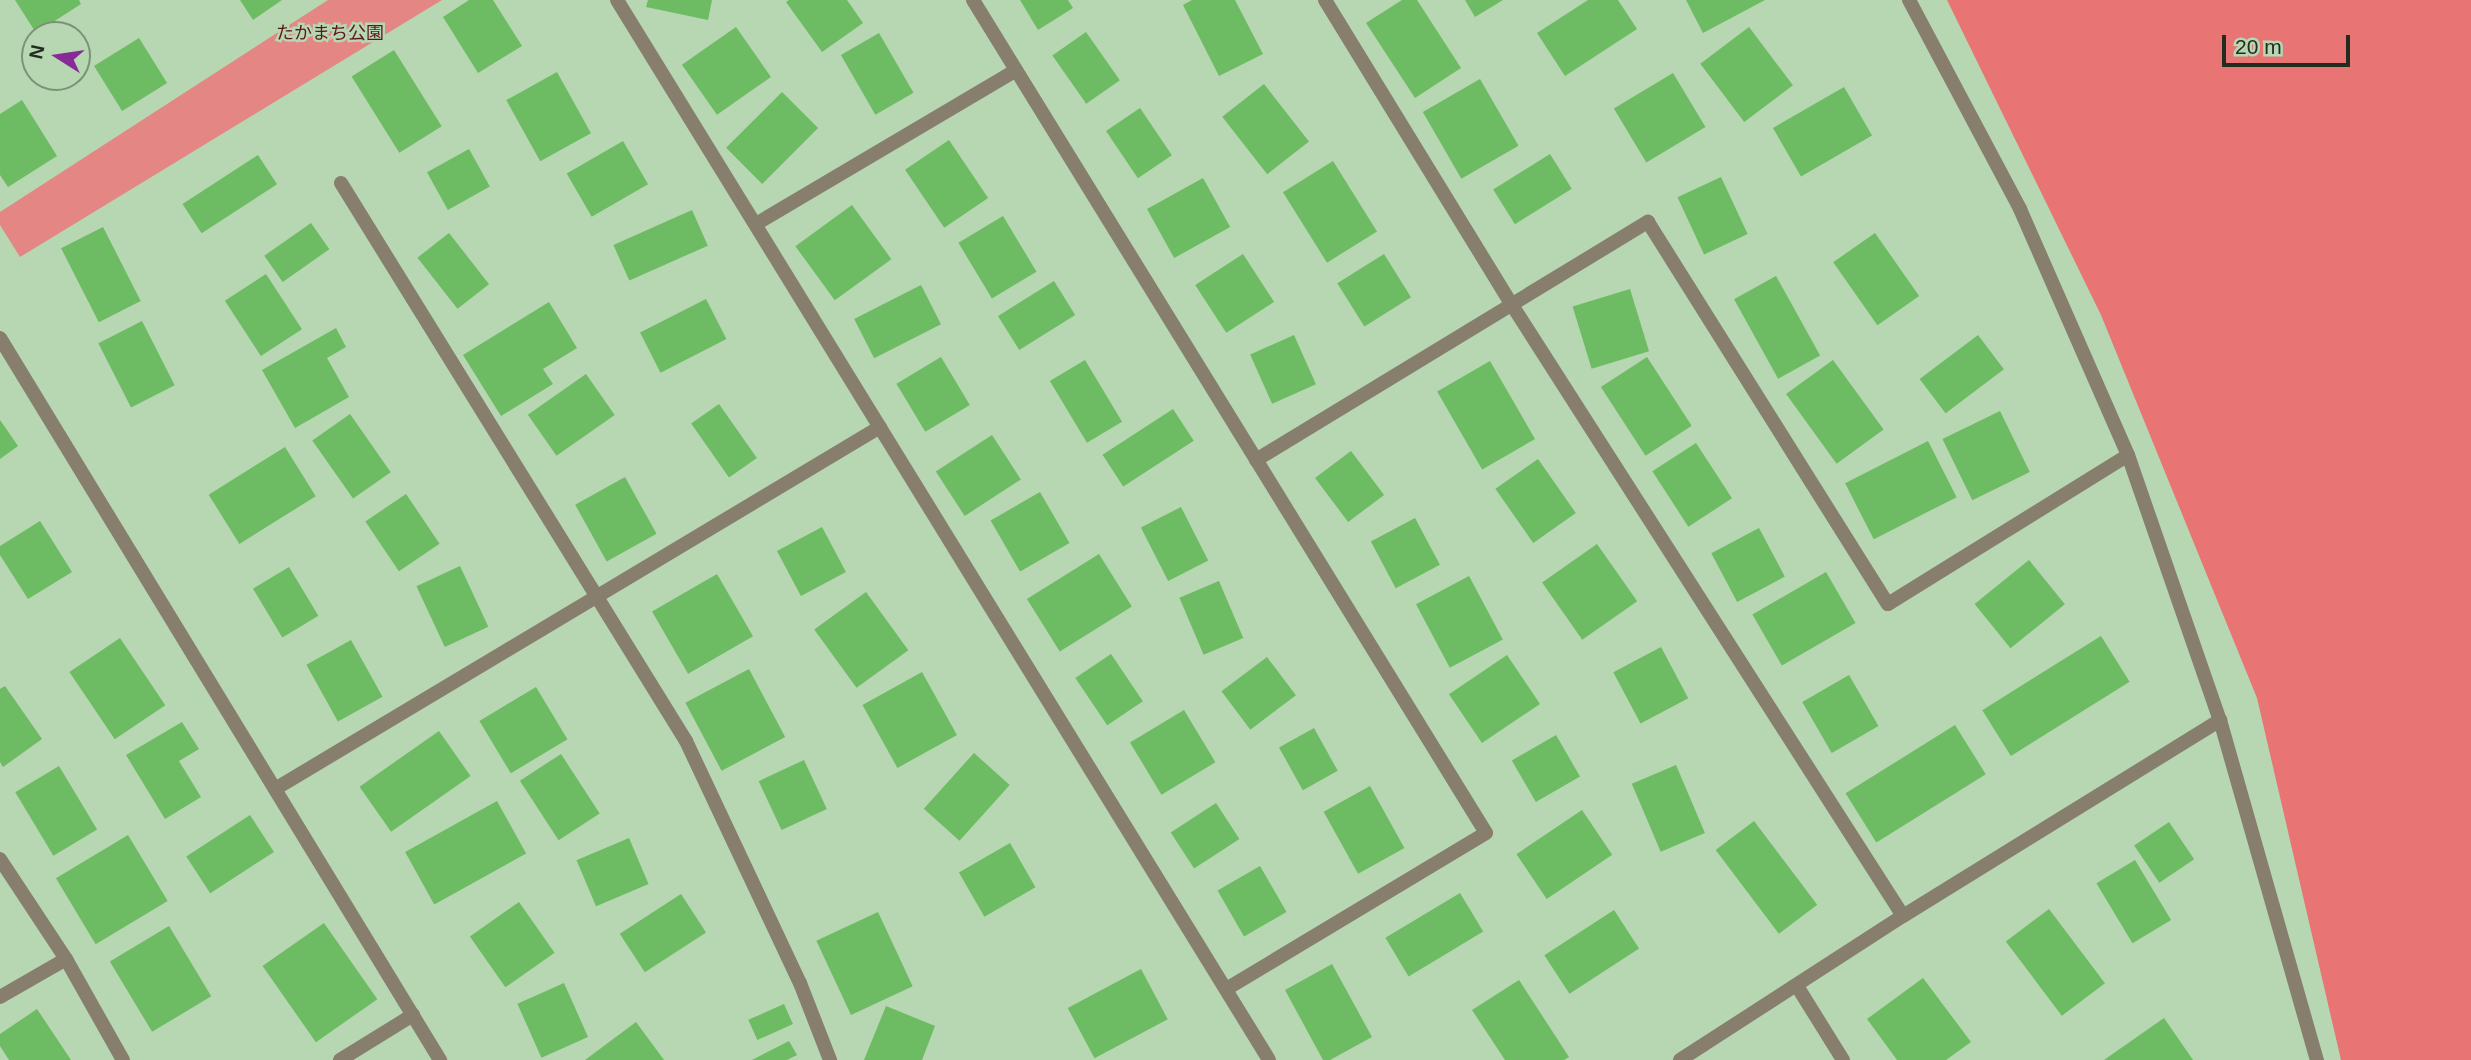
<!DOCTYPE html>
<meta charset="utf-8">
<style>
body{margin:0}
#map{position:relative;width:2471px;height:1060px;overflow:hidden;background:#b7d6b2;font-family:Arial,"Noto Sans JP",sans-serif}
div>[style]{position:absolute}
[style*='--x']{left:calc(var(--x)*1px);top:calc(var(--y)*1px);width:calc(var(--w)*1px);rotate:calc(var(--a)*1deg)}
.green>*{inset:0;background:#e38684}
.forest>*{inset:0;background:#e87474}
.building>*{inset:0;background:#6dbb63;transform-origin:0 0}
.street>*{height:14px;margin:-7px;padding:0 7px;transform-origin:7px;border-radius:7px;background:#887e6e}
span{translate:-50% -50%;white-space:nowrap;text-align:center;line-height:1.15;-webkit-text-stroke:5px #b7d6b2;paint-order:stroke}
.park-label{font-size:18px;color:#5f161b}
.north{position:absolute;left:21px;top:21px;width:70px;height:70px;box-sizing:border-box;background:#b7d6b2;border:2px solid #7b9278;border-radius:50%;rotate:282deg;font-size:19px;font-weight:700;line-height:28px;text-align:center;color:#222d20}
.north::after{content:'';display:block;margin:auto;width:24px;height:32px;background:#872b96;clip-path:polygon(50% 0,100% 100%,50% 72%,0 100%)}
.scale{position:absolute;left:2222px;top:35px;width:128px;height:32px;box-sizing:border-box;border:4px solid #222d20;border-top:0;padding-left:9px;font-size:21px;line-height:24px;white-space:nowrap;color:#222d20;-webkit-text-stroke:5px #b7d6b2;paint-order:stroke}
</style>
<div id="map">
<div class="green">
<i style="clip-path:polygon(328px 0,442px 0,20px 257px,0 225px,0 212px)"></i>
</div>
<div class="forest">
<i style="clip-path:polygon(1947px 0,2471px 0,2471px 1060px,2341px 1060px,2257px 698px,2101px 315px)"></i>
</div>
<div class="building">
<i style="clip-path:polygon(15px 0,79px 0,81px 4px,36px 33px)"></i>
<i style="clip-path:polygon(240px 0,282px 0,253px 20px)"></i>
<i style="clip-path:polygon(469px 0,493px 0,522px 46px,478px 73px,443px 17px)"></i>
<i style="clip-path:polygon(648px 0,712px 0,708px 20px,646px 7px)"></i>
<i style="clip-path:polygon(789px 0,847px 0,863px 23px,822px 52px,786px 2px)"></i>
<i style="clip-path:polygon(1020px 0,1068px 0,1073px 8px,1038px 30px)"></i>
<i style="clip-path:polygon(1192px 0,1235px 0,1263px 54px,1219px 76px,1183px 5px)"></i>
<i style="clip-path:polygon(1402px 0,1417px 0,1461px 68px,1415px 98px,1366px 23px)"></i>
<i style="clip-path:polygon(1465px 0,1503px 0,1475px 17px)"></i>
<i style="clip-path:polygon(1588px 0,1618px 0,1637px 29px,1565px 76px,1537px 33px)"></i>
<i style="clip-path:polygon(1686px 0,1765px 0,1703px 33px)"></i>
<i style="left:736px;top:27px;width:61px;height:66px;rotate:55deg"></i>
<i style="left:1749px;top:27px;width:73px;height:61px;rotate:53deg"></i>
<i style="left:1086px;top:32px;width:59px;height:41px;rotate:55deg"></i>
<i style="left:879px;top:33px;width:69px;height:44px;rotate:60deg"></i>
<i style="left:139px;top:38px;width:53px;height:53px;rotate:58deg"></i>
<i style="left:394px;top:50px;width:90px;height:50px;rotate:58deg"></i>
<i style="left:557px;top:72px;width:70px;height:58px;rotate:61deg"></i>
<i style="left:1673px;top:73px;width:63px;height:69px;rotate:59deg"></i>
<i style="left:1480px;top:79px;width:77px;height:66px;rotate:60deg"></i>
<i style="left:1264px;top:84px;width:73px;height:53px;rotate:52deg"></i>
<i style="left:1844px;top:87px;width:56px;height:82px;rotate:60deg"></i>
<i style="left:782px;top:92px;width:51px;height:79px;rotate:45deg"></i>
<i style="clip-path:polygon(22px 100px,57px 156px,8px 187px,0 175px,0 114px)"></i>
<i style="left:1140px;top:108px;width:57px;height:41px;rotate:56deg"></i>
<i style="left:949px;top:140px;width:70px;height:53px;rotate:56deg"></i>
<i style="left:623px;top:141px;width:50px;height:65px;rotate:60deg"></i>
<i style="left:469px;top:149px;width:43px;height:48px;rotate:61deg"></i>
<i style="left:1550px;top:154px;width:41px;height:67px;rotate:58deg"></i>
<i style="left:258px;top:155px;width:35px;height:90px;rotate:57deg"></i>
<i style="left:1333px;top:161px;width:83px;height:59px;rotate:58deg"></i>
<i style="left:1721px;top:177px;width:63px;height:48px;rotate:65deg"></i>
<i style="left:1203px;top:178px;width:56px;height:64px;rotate:61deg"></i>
<i style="left:852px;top:205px;width:67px;height:70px;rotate:54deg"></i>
<i style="left:692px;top:210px;width:39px;height:86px;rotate:66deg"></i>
<i style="left:1003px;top:216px;width:65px;height:52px;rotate:59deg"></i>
<i style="left:311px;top:223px;width:32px;height:57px;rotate:55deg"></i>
<i style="left:103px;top:227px;width:83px;height:47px;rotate:63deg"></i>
<i style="left:449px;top:233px;width:65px;height:40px;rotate:52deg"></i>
<i style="left:1875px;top:233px;width:77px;height:51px;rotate:55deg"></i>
<i style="left:1243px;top:254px;width:57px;height:57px;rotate:57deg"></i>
<i style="left:1384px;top:254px;width:51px;height:55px;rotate:58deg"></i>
<i style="left:266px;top:274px;width:66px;height:49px;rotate:57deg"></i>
<i style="left:1776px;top:276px;width:91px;height:48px;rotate:61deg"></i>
<i style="left:1054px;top:281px;width:40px;height:66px;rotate:58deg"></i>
<i style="left:921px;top:285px;width:44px;height:75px;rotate:63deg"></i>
<i style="left:1630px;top:289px;width:65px;height:60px;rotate:73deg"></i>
<i style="left:706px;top:299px;width:45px;height:74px;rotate:63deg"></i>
<i style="clip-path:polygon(549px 302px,577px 348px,543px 369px,553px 384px,501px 416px,463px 355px)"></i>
<i style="left:142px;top:321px;width:72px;height:49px;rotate:63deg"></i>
<i style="clip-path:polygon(336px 328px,346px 347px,327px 358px,349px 397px,295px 428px,262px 370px)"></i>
<i style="left:1294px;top:335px;width:54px;height:48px;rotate:66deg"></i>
<i style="left:1978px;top:335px;width:43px;height:73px;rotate:53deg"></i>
<i style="left:941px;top:357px;width:56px;height:52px;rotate:59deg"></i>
<i style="left:1647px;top:357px;width:82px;height:55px;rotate:57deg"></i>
<i style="left:1085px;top:360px;width:72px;height:41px;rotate:59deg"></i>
<i style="left:1833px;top:360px;width:86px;height:58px;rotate:54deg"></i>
<i style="left:1490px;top:361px;width:90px;height:61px;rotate:60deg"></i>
<i style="left:586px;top:374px;width:50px;height:71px;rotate:55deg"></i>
<i style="left:719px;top:404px;width:66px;height:34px;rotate:55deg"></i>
<i style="left:1173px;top:409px;width:38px;height:84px;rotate:57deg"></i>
<i style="left:2000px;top:411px;width:68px;height:64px;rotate:64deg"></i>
<i style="left:350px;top:414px;width:71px;height:46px;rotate:55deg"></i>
<i style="clip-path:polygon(0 420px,18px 446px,0 459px)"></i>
<i style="left:992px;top:435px;width:53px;height:67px;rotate:57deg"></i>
<i style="left:1928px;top:441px;width:63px;height:93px;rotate:63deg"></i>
<i style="left:1696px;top:443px;width:66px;height:52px;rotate:57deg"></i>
<i style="left:285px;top:447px;width:58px;height:90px;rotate:58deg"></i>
<i style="left:1351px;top:451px;width:55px;height:45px;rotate:53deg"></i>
<i style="left:1538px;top:459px;width:66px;height:52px;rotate:55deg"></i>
<i style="left:625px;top:477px;width:65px;height:57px;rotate:61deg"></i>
<i style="left:1040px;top:492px;width:59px;height:57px;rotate:60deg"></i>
<i style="left:406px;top:494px;width:60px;height:49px;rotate:56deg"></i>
<i style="left:1181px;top:507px;width:60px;height:45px;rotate:63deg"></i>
<i style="left:1415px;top:518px;width:53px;height:50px;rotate:62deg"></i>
<i style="clip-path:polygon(40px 521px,72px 572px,28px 599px,0 555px,0 546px)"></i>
<i style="left:822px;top:527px;width:51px;height:51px;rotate:62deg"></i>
<i style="left:1759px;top:528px;width:55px;height:54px;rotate:62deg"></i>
<i style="left:1597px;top:544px;width:70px;height:67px;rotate:55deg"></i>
<i style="left:1099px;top:554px;width:62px;height:85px;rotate:58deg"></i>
<i style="left:2029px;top:560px;width:57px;height:70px;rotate:51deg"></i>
<i style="left:460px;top:566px;width:67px;height:48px;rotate:65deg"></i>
<i style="left:289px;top:567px;width:57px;height:42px;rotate:59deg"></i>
<i style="left:1826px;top:572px;width:59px;height:85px;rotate:60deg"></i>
<i style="left:717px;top:574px;width:72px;height:75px;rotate:60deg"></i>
<i style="left:1469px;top:576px;width:72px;height:60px;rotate:62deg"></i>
<i style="left:1219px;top:581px;width:62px;height:43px;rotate:67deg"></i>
<i style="left:866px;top:592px;width:72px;height:64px;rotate:54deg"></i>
<i style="left:2101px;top:636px;width:54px;height:140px;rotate:58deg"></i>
<i style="left:120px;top:638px;width:81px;height:61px;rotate:56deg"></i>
<i style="left:351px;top:640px;width:65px;height:51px;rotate:61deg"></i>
<i style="left:1661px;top:647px;width:58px;height:54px;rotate:62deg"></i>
<i style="left:1111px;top:654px;width:57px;height:43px;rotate:56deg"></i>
<i style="left:1507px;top:655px;width:59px;height:70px;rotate:56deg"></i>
<i style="left:1267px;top:657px;width:48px;height:57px;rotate:53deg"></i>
<i style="left:749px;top:669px;width:77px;height:72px;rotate:62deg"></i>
<i style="left:922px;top:672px;width:72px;height:68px;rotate:61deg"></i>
<i style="left:1849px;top:675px;width:59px;height:54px;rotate:60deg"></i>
<i style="clip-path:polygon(5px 686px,42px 739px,3px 767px,0 762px,0 689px)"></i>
<i style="left:536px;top:687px;width:61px;height:66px;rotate:59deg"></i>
<i style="left:1184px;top:710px;width:61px;height:63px;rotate:59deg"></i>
<i style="clip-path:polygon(182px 722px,199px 749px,179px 761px,201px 797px,165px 819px,126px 755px)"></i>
<i style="left:1955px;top:725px;width:58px;height:129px;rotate:58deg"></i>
<i style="left:1314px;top:728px;width:49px;height:40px;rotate:61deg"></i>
<i style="left:439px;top:731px;width:55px;height:97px;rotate:55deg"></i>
<i style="left:1556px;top:735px;width:48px;height:51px;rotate:60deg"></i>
<i style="left:974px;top:753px;width:48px;height:75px;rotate:42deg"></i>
<i style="left:561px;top:754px;width:71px;height:49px;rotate:57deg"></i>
<i style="left:804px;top:760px;width:54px;height:50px;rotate:65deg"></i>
<i style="left:1676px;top:765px;width:74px;height:48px;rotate:67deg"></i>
<i style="left:59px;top:766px;width:74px;height:51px;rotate:59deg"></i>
<i style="left:1370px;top:786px;width:71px;height:53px;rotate:61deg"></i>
<i style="left:497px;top:801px;width:60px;height:105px;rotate:61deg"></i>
<i style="left:1216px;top:803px;width:43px;height:54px;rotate:57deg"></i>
<i style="left:1582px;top:810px;width:54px;height:79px;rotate:56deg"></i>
<i style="left:250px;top:815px;width:44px;height:76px;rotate:57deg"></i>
<i style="left:1754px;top:821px;width:105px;height:48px;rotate:53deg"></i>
<i style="left:2169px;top:822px;width:45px;height:42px;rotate:56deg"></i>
<i style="left:128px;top:835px;width:77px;height:84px;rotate:59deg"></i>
<i style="left:629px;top:838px;width:50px;height:57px;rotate:67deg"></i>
<i style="left:1010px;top:843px;width:51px;height:59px;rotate:60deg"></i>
<i style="left:2135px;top:860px;width:70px;height:45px;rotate:59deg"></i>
<i style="left:1260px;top:866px;width:53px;height:49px;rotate:60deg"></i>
<i style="left:1460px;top:893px;width:45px;height:87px;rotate:59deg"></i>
<i style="left:681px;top:894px;width:46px;height:73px;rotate:57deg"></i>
<i style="left:519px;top:902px;width:62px;height:60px;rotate:55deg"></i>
<i style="left:2049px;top:909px;width:93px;height:54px;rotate:53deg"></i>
<i style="left:1614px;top:910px;width:46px;height:83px;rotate:57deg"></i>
<i style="left:878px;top:912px;width:82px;height:68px;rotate:65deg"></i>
<i style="left:324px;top:923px;width:93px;height:75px;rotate:55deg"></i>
<i style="left:169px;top:926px;width:82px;height:69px;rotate:59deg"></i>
<i style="clip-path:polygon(1332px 964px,1372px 1037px,1330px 1060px,1323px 1060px,1285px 990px)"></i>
<i style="left:1141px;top:969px;width:57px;height:83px;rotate:62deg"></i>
<i style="clip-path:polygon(1923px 978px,1971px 1042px,1946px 1060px,1897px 1060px,1867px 1019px)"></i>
<i style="clip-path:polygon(1519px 980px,1569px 1057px,1564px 1060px,1505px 1060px,1472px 1010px)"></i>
<i style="left:564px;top:983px;width:59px;height:51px;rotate:66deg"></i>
<i style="left:784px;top:1004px;width:22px;height:39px;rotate:66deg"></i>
<i style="clip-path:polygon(886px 1006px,935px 1026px,922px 1060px,864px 1060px)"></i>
<i style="clip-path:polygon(37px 1009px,71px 1060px,9px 1060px,0 1046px,0 1034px)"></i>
<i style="clip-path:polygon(2164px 1018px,2193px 1060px,2104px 1060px)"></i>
<i style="clip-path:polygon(636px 1022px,664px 1060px,585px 1060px)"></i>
<i style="clip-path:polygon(789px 1041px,797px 1055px,787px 1060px,752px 1060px)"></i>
</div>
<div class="street">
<i style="--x:617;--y:0;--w:1244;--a:58.4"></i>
<i style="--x:973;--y:0;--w:978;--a:58.37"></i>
<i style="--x:1486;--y:833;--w:303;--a:149"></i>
<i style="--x:1325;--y:0;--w:358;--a:58.5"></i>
<i style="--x:1512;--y:305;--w:725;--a:57.38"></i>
<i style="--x:1909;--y:0;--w:237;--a:62"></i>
<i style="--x:2020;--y:209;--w:269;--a:66.3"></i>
<i style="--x:2128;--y:455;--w:281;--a:70.9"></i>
<i style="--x:2220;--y:720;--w:354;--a:74.1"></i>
<i style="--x:341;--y:183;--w:656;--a:58.27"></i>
<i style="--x:686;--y:741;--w:268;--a:64.8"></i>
<i style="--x:800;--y:983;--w:83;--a:68.7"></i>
<i style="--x:756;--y:224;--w:302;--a:-30.6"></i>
<i style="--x:0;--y:338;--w:846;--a:58.64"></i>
<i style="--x:1256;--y:460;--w:459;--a:-31.3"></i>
<i style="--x:1648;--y:222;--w:451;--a:57.9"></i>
<i style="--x:1888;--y:604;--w:282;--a:-31.8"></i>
<i style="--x:275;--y:789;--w:705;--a:-30.89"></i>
<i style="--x:0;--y:859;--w:120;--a:56.6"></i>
<i style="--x:66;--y:959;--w:116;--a:60.6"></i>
<i style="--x:1797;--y:986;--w:87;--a:58.1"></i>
<i style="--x:0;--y:997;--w:76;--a:-29.9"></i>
<i style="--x:340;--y:1060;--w:86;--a:-31.7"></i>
<i style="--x:1680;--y:1060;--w:265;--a:-32.9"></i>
<i style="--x:1903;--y:916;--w:373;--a:-31.7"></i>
</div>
<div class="park-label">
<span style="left:330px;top:33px">たかまち公園</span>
</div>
<div class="north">N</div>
<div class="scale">20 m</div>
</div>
